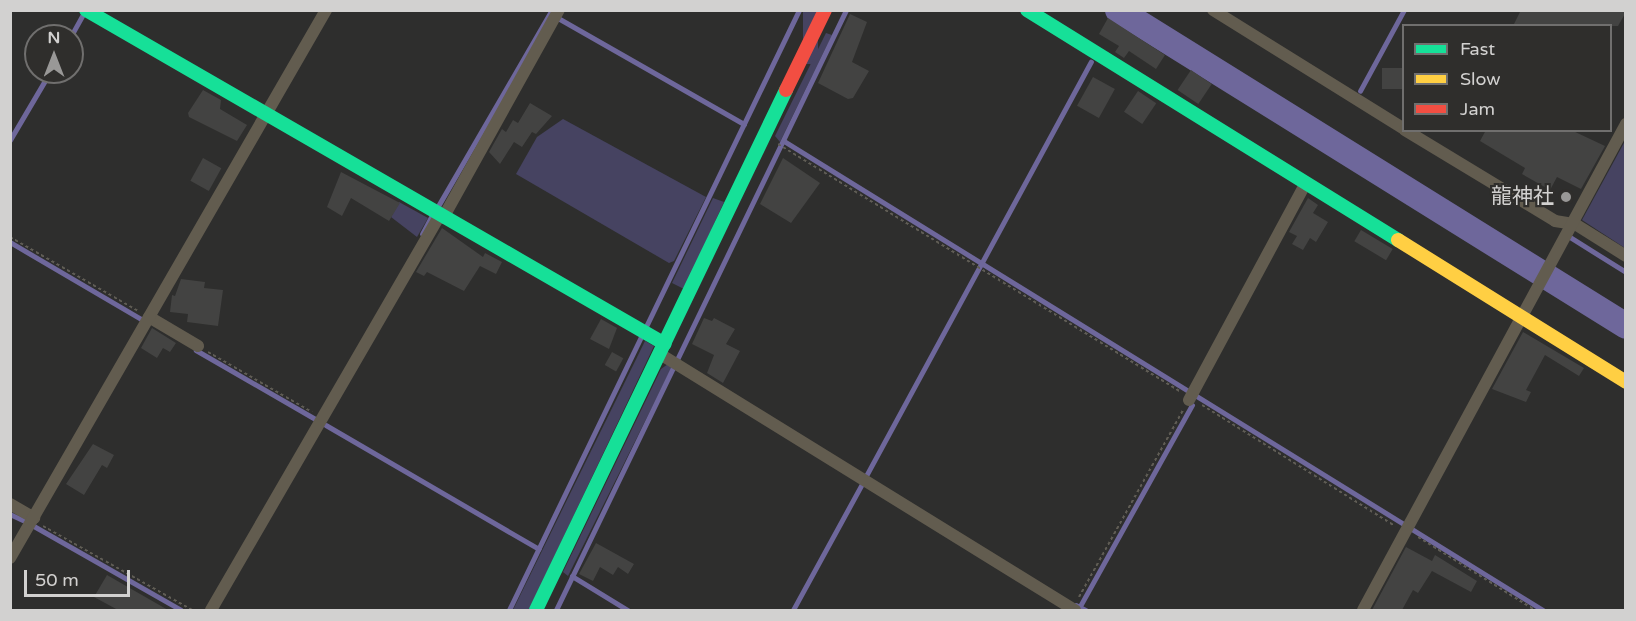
<!DOCTYPE html>
<meta charset="utf-8">
<style>
body{margin:0}
#map{position:relative;width:1636px;height:621px;overflow:hidden;background:#2e2e2d;font-family:"Varela Round","Noto Sans JP",sans-serif}
div>[style]{position:absolute}
[style*='--x']{left:calc(var(--x)*1px);top:calc(var(--y)*1px);width:calc(var(--w)*1px);rotate:calc(var(--a)*1deg)}
.green>*{inset:0;background:#464361;transform-origin:0 0}
.stream>*{height:4.5px;margin:-2.25px;padding:0 2.25px;transform-origin:2.25px;border-radius:2.25px;background:#6e679b}
.river>*{height:26px;margin:-13px;padding:0 13px;transform-origin:13px;border-radius:13px;background:#6e679b}
.building>*{inset:0;background:#434342;transform-origin:0 0}
.path>*{height:2px;margin-top:-1px;transform-origin:0;background:repeating-linear-gradient(90deg,#605d55 0 3px,transparent 0 6px)}
.street>*{height:12px;margin:-6px;padding:0 6px;transform-origin:6px;border-radius:6px;background:#625c4f}
.fast>*{height:14px;margin:-7px;padding:0 7px;transform-origin:7px;border-radius:7px;background:#16e098}
.slow>*{height:14px;margin:-7px;padding:0 7px;transform-origin:7px;border-radius:7px;background:#ffcf43}
.jam>*{height:14px;margin:-7px;padding:0 7px;transform-origin:7px;border-radius:7px;background:#f24e42}
.dots>*{width:16px;height:16px;translate:-50% -50%;box-sizing:border-box;border:3px solid #2f2e2c;border-radius:50%}
span{translate:-50% -50%;white-space:nowrap;text-align:center;line-height:1.15;-webkit-text-stroke:4.5px #2f2e2c;paint-order:stroke}
.poi-label{font-size:21px;color:#d2d1d0}
.right{translate:-100% -50%;text-align:right}
.frame{position:absolute;inset:0;border:12px solid #d2d1d0;pointer-events:none}
.legend{position:absolute;left:1402px;top:24px;width:210px;height:108px;box-sizing:border-box;background:#2f2e2c;border:2px solid #706f6e;margin:0;padding:8px 10px;list-style:none;font-size:18px;color:#d2d1d0}
.legend li{display:flex;align-items:center;gap:12px;height:30px}
.legend b{width:30px;border:2px solid #706f6e}
.north{position:absolute;left:24px;top:24px;width:60px;height:60px;box-sizing:border-box;background:#2f2e2c;border:2px solid #706f6e;border-radius:50%;rotate:0deg;font-size:16px;font-weight:700;line-height:24px;text-align:center;color:#d2d1d0}
.north::after{content:'';display:block;margin:auto;width:21px;height:27px;background:#999897;clip-path:polygon(50% 0,100% 100%,50% 72%,0 100%)}
.scale{position:absolute;left:24px;top:570px;width:106px;height:27px;box-sizing:border-box;border:3px solid #d2d1d0;border-top:0;padding-left:8px;font-size:18px;line-height:21px;white-space:nowrap;color:#d2d1d0;-webkit-text-stroke:4px #2f2e2c;paint-order:stroke}
</style>
<div id="map">
<div class="green">
<i style="left:803px;top:11px;width:15px;height:53px"></i>
<i style="clip-path:polygon(826px 33px,832px 35px,780px 142px,775px 136px)"></i>
<i style="clip-path:polygon(563px 119px,706px 197px,674px 261px,669px 263px,516px 174px,537px 137px)"></i>
<i style="clip-path:polygon(1625px 141px,1625px 248px,1582px 220px)"></i>
<i style="clip-path:polygon(713px 198px,724px 202px,684px 289px,672px 283px)"></i>
<i style="clip-path:polygon(399px 202px,428px 218px,417px 237px,391px 217px)"></i>
<i style="clip-path:polygon(645px 341px,654px 346px,529px 610px,513px 610px)"></i>
<i style="clip-path:polygon(668px 364px,672px 367px,568px 576px,563px 572px,661px 369px)"></i>
</div>
<div class="stream">
<i style="--x:560;--y:19;--w:212;--a:29.7"></i>
<i style="--x:71;--y:36;--w:26;--a:-61"></i>
<i style="--x:1360;--y:91;--w:92;--a:-61.5"></i>
<i style="--x:10;--y:140;--w:79;--a:-59.5"></i>
<i style="--x:784;--y:141;--w:892;--a:31.71"></i>
<i style="--x:437;--y:208;--w:229;--a:-59.9"></i>
<i style="--x:422;--y:234;--w:21;--a:-62"></i>
<i style="--x:1570;--y:237;--w:66;--a:32"></i>
<i style="--x:10;--y:242;--w:154;--a:30.4"></i>
<i style="--x:196;--y:350;--w:140;--a:30"></i>
<i style="--x:326;--y:425;--w:246;--a:30.2"></i>
<i style="--x:866;--y:476;--w:471;--a:-61.5"></i>
<i style="--x:10;--y:514;--w:19;--a:25"></i>
<i style="--x:34;--y:526;--w:169;--a:29.7"></i>
<i style="--x:572;--y:576;--w:66;--a:31.3"></i>
<i style="--x:1076;--y:605;--w:11;--a:27"></i>
<i style="--x:1079;--y:608;--w:232;--a:-60.9"></i>
<i style="--x:509;--y:610;--w:666;--a:-64.2"></i>
<i style="--x:556;--y:610;--w:666;--a:-64.2"></i>
<i style="--x:793;--y:610;--w:144;--a:-61.3"></i>
</div>
<div class="river">
<i style="--x:1118;--y:10;--w:598;--a:31.88"></i>
</div>
<div class="building">
<i style="clip-path:polygon(1521px 10px,1626px 10px,1626px 12px,1618px 26px,1513px 26px)"></i>
<i style="clip-path:polygon(850px 14px,867px 22px,852px 62px,869px 71px,853px 98px,848px 99px,818px 83px)"></i>
<i style="clip-path:polygon(1108px 18px,1165px 55px,1156px 69px,1129px 51px,1124px 58px,1115px 52px,1119px 46px,1099px 34px)"></i>
<i style="left:1382px;top:68px;width:22px;height:21px"></i>
<i style="left:1191px;top:70px;width:25px;height:24px;rotate:34deg"></i>
<i style="left:1093px;top:77px;width:25px;height:33px;rotate:29deg"></i>
<i style="clip-path:polygon(203px 90px,221px 100px,220px 109px,247px 125px,237px 141px,189px 117px,188px 113px)"></i>
<i style="left:1138px;top:91px;width:22px;height:25px;rotate:34deg"></i>
<i style="clip-path:polygon(530px 103px,552px 116px,536px 134px,532px 132px,522px 147px,514px 142px,500px 164px,489px 152px,502px 129px,506px 132px,513px 120px,518px 123px)"></i>
<i style="clip-path:polygon(1486px 130px,1571px 130px,1605px 146px,1581px 189px,1557px 177px,1550px 190px,1522px 174px,1525px 168px,1480px 141px)"></i>
<i style="left:203px;top:158px;width:21px;height:26px;rotate:29deg"></i>
<i style="clip-path:polygon(783px 158px,820px 183px,791px 223px,760px 204px)"></i>
<i style="clip-path:polygon(341px 172px,400px 203px,389px 221px,351px 198px,342px 216px,327px 207px)"></i>
<i style="clip-path:polygon(1308px 198px,1318px 205px,1313px 213px,1328px 222px,1316px 242px,1310px 238px,1303px 250px,1292px 244px,1297px 236px,1289px 232px)"></i>
<i style="clip-path:polygon(442px 228px,483px 257px,485px 253px,502px 262px,496px 274px,480px 266px,464px 291px,427px 272px,424px 276px,416px 272px)"></i>
<i style="left:1361px;top:230px;width:37px;height:13px;rotate:31deg"></i>
<i style="clip-path:polygon(181px 279px,205px 282px,204px 288px,223px 290px,218px 326px,187px 322px,188px 314px,170px 312px,172px 295px,175px 296px)"></i>
<i style="clip-path:polygon(704px 318px,712px 321px,714px 318px,735px 329px,726px 344px,740px 351px,723px 383px,707px 373px,714px 355px,692px 344px)"></i>
<i style="clip-path:polygon(601px 319px,617px 328px,609px 349px,590px 339px)"></i>
<i style="clip-path:polygon(152px 328px,176px 343px,170px 352px,163px 348px,157px 358px,141px 348px)"></i>
<i style="clip-path:polygon(1523px 332px,1584px 368px,1579px 376px,1545px 355px,1526px 390px,1531px 392px,1526px 402px,1492px 389px)"></i>
<i style="left:612px;top:352px;width:13px;height:15px;rotate:29deg"></i>
<i style="clip-path:polygon(93px 444px,114px 455px,107px 468px,102px 465px,84px 495px,66px 484px)"></i>
<i style="clip-path:polygon(596px 543px,634px 564px,628px 574px,618px 567px,613px 575px,600px 567px,593px 581px,579px 574px)"></i>
<i style="clip-path:polygon(1406px 547px,1432px 561px,1435px 555px,1477px 581px,1471px 592px,1432px 571px,1418px 593px,1413px 590px,1402px 610px,1372px 610px)"></i>
<i style="clip-path:polygon(107px 575px,168px 610px,118px 610px,94px 597px)"></i>
</div>
<div class="path">
<i style="--x:778;--y:144;--w:472;--a:31.6"></i>
<i style="--x:10;--y:237;--w:148;--a:30"></i>
<i style="--x:208;--y:352;--w:120;--a:30"></i>
<i style="--x:1202;--y:405;--w:228;--a:32.1"></i>
<i style="--x:43;--y:526;--w:171;--a:29.4"></i>
<i style="--x:1418;--y:537;--w:138;--a:32"></i>
<i style="--x:1079;--y:597;--w:214;--a:-60.9"></i>
</div>
<div class="street">
<i style="--x:1213;--y:10;--w:225;--a:31.9"></i>
<i style="--x:1405;--y:130;--w:175;--a:31.2"></i>
<i style="--x:1555;--y:221;--w:20;--a:9"></i>
<i style="--x:1575;--y:224;--w:60;--a:32.1"></i>
<i style="--x:443;--y:218;--w:238;--a:-60.9"></i>
<i style="--x:149;--y:317;--w:57;--a:30.6"></i>
<i style="--x:660;--y:354;--w:488;--a:31.7"></i>
<i style="--x:1189;--y:400;--w:247;--a:-61.7"></i>
<i style="--x:10;--y:504;--w:28;--a:30"></i>
<i style="--x:10;--y:558;--w:633;--a:-60.03"></i>
<i style="--x:211;--y:610;--w:455;--a:-59.9"></i>
<i style="--x:1363;--y:610;--w:553;--a:-61.58"></i>
</div>
<div class="fast">
<i style="--x:86;--y:10;--w:668;--a:29.98"></i>
<i style="--x:1027;--y:10;--w:437;--a:31.8"></i>
<i style="--x:536;--y:610;--w:577;--a:-64.32"></i>
</div>
<div class="slow">
<i style="--x:1398;--y:240;--w:269;--a:31.9"></i>
</div>
<div class="jam">
<i style="--x:786;--y:90;--w:89;--a:-64"></i>
</div>
<div class="dots">
<i style="left:1566px;top:197px;background:#999897"></i>
</div>
<div class="poi-label">
<span class="right" style="left:1554px;top:197px">龍神社</span>
</div>
<div class="frame"></div>
<ul class="legend">
<li><b style="height:8px;background:#16e098"></b>Fast</li>
<li><b style="height:8px;background:#ffcf43"></b>Slow</li>
<li><b style="height:8px;background:#f24e42"></b>Jam</li>
</ul>
<div class="north">N</div>
<div class="scale">50 m</div>
</div>
